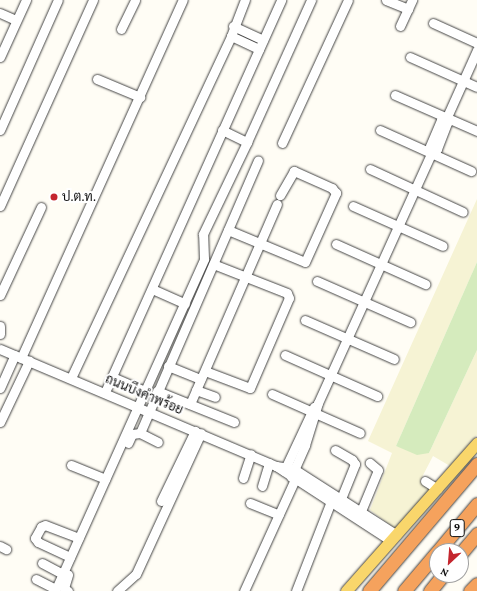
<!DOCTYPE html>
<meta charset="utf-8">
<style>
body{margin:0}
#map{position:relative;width:477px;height:591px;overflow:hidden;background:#fffdf5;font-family:"Crimson Pro",Sarabun,serif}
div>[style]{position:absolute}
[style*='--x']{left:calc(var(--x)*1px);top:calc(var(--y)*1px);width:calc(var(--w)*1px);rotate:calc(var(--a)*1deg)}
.farmland>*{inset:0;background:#f6f3d4}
.green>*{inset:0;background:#d5ebbd}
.roads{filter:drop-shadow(0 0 1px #444) drop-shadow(0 0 1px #444)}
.minor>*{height:9px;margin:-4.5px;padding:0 4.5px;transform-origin:4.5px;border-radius:4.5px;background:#fff}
.major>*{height:11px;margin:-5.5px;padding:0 5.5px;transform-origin:5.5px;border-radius:5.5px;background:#f9d66b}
.highway>*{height:13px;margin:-6.5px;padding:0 6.5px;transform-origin:6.5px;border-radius:6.5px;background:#f5a25d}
.dots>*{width:11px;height:11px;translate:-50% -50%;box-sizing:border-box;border:2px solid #fff;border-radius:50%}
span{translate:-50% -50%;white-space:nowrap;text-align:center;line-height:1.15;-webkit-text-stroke:4px #fff;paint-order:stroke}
.shield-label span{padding:1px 3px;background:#fff;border:1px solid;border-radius:3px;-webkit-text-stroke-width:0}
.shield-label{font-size:12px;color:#111;font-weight:700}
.poi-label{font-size:13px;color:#111}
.left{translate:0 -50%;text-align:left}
.street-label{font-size:13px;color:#111}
.north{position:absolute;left:429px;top:543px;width:40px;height:40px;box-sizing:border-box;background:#fff;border:1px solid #a0a0a0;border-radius:50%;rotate:206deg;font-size:11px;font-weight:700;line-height:16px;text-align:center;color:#111}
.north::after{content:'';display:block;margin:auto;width:14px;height:18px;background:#c4262e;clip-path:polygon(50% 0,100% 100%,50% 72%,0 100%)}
</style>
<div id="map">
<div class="farmland">
<i style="clip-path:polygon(477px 199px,477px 262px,396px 446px,429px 453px,477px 350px,477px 435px,450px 466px,433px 456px,420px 481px,432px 490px,397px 530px,370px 510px,392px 453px,368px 441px)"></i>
</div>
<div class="green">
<i style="clip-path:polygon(477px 262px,477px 350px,429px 453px,417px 455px,396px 446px)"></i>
</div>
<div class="roads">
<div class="minor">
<i style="--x:386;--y:0;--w:24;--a:22"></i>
<i style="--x:0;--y:13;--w:17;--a:24"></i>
<i style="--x:433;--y:23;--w:48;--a:24.4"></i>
<i style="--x:233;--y:26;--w:33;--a:25"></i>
<i style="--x:400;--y:26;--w:29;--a:-65"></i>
<i style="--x:121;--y:29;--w:32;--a:-64"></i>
<i style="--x:231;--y:36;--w:31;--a:25"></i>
<i style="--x:0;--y:57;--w:63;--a:-65.5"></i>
<i style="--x:410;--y:57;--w:73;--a:24.1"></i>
<i style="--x:97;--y:79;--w:47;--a:22.7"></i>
<i style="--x:395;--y:95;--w:90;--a:23.7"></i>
<i style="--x:0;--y:130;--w:142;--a:-66"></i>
<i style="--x:222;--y:130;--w:28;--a:26"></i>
<i style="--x:380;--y:130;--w:100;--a:24.3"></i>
<i style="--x:282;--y:143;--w:157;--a:-65.2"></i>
<i style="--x:432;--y:152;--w:6;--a:-108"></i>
<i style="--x:430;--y:146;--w:28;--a:-67"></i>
<i style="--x:441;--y:120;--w:5;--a:-11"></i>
<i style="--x:370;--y:169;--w:102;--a:24.8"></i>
<i style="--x:0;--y:206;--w:226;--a:-65.7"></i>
<i style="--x:353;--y:206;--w:98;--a:24"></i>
<i style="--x:228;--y:230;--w:83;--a:22.6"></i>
<i style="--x:305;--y:262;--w:76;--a:-65.8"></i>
<i style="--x:336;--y:193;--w:6;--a:-129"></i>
<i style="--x:332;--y:188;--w:42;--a:-155.9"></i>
<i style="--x:294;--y:171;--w:28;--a:120"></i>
<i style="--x:336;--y:244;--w:98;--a:24.2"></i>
<i style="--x:317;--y:281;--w:102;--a:23.8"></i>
<i style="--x:152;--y:289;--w:36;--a:24"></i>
<i style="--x:0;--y:295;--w:97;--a:-65"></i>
<i style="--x:305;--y:320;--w:97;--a:23.7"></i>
<i style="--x:0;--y:326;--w:8;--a:90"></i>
<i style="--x:0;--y:349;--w:300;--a:23"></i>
<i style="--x:276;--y:466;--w:137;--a:33.1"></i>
<i style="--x:285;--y:355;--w:101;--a:24"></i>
<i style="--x:21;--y:358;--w:393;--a:-65.7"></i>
<i style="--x:168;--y:366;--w:35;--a:22"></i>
<i style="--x:205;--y:371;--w:48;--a:20.7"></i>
<i style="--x:250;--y:388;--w:98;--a:-66.6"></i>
<i style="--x:289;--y:298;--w:5;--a:-112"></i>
<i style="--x:287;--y:293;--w:79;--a:-158.6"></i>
<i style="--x:112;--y:377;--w:36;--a:23"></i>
<i style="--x:71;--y:378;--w:378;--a:-64.9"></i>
<i style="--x:231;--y:36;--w:39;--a:-69"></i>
<i style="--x:0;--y:388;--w:36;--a:-66"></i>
<i style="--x:196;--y:390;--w:20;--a:20"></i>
<i style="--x:157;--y:391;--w:83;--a:21.9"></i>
<i style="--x:105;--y:392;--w:430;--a:-65.8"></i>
<i style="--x:272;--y:394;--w:96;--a:23.9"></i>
<i style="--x:190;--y:404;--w:218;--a:-66.5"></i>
<i style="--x:0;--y:422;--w:68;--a:-64.6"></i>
<i style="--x:140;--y:433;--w:20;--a:27"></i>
<i style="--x:128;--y:443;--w:10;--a:-66"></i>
<i style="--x:132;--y:434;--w:8;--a:-7"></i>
<i style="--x:140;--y:433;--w:297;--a:-66.6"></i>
<i style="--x:335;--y:450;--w:20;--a:30"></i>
<i style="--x:352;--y:460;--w:5;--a:53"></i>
<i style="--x:355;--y:464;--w:37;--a:112"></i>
<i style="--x:71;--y:465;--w:37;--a:22"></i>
<i style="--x:276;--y:466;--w:18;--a:9"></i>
<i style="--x:294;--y:469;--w:122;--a:32.7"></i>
<i style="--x:284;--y:471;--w:71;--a:-64.9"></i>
<i style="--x:291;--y:477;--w:35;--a:-66"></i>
<i style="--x:305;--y:445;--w:44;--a:-72.8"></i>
<i style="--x:318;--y:403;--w:276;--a:-65.6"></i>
<i style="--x:432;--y:152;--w:6;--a:-31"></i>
<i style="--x:437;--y:149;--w:28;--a:-69"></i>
<i style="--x:447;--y:123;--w:4;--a:-104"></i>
<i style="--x:446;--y:119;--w:76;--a:-65.8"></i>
<i style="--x:243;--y:478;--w:25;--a:-72"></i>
<i style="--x:425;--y:481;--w:15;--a:32"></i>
<i style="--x:262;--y:486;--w:24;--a:-73"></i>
<i style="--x:161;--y:501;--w:78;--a:-64.1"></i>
<i style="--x:250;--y:503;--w:31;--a:22"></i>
<i style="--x:361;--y:511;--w:44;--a:-67.5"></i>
<i style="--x:378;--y:470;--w:11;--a:-139"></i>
<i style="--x:0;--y:546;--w:7;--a:27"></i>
<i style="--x:70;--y:557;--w:35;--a:-155"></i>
<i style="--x:38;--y:542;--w:5;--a:-127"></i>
<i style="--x:35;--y:538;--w:13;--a:-61"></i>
<i style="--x:41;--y:527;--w:4;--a:-27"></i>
<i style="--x:45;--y:525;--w:36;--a:21"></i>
<i style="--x:42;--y:563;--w:24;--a:28"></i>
<i style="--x:36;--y:579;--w:22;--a:27"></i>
<i style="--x:55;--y:591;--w:364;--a:-65.8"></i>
<i style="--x:204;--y:259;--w:25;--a:-92"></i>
<i style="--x:203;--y:234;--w:102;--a:-64.4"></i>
<i style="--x:247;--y:142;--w:156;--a:-65.7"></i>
<i style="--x:68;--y:591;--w:5;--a:-143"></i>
<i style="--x:64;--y:588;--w:14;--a:-73"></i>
<i style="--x:117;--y:591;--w:25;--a:-42"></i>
<i style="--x:136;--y:574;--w:155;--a:-65.3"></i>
<i style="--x:244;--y:591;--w:123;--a:-65.5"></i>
<i style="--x:296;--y:591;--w:97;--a:-68.7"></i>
</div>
<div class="major">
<i style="--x:346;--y:591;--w:198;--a:-48.5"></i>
</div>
<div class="highway">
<i style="--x:438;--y:551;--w:61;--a:-50.3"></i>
<i style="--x:461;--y:553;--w:25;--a:-50"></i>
<i style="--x:369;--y:591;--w:167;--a:-49.6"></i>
<i style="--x:404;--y:591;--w:51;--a:-49.8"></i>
<i style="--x:430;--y:591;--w:21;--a:-51"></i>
<i style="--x:470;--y:591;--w:10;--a:-45"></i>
</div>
</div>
<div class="dots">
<i style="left:54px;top:197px;background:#c4262e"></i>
</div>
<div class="shield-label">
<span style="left:457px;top:528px">9</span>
</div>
<div class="poi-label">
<span class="left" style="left:62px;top:197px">ป.ต.ท.</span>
</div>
<div class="street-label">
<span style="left:144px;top:395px;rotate:23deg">ถนนบึงคำพร้อย</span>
</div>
<div class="north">N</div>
</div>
